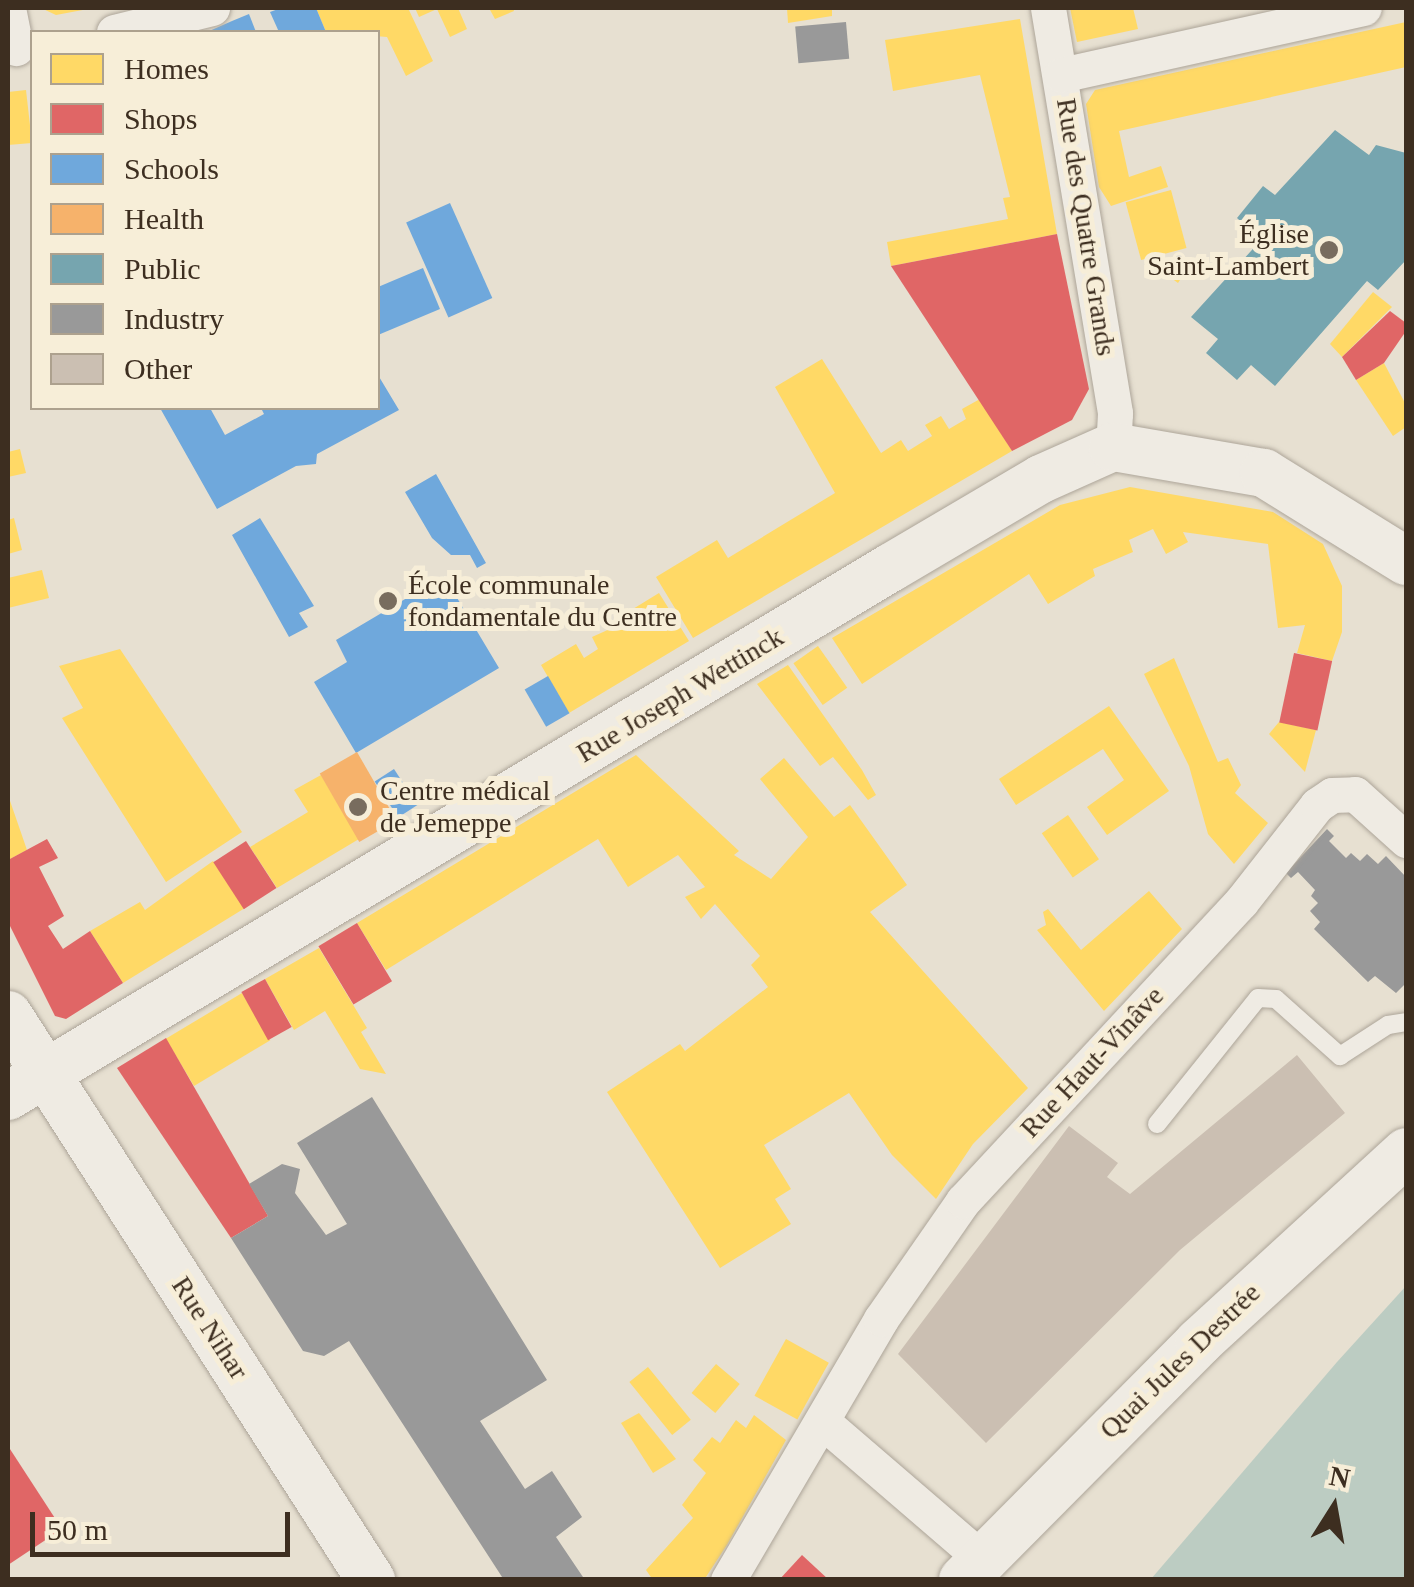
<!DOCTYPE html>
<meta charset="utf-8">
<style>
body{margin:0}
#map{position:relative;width:1414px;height:1587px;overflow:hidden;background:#e7e0d1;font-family:"Times New Roman",serif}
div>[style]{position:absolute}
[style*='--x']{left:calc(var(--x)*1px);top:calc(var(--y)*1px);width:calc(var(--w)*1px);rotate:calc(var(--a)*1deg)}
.water>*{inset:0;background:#bcccc2}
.homes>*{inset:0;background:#ffd966;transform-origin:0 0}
.shops>*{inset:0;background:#e06666;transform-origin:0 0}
.schools>*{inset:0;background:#6fa8dc;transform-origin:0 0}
.health>*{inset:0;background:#f6b26b;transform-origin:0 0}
.public>*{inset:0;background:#76a5af}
.industry>*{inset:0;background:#999;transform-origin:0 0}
.building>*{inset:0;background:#cbbfb2}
.roads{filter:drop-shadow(0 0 2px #ada599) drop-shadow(0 0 2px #ada599)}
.lane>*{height:18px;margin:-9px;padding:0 9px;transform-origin:9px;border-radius:9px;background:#efebe3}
.street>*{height:35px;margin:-17.5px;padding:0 17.5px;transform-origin:17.5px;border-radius:17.5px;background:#efebe3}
.secondary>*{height:48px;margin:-24px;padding:0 24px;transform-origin:24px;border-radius:24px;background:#efebe3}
.dots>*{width:28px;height:28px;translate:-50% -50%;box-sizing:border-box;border:5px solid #f7eed8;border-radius:50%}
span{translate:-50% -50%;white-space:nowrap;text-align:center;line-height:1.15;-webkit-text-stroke:10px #f7eed8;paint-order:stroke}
.street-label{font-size:28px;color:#3d2e20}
.poi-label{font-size:28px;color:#3d2e20}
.right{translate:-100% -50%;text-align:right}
.left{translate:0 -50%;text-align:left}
.frame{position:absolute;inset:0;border:10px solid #3d2e20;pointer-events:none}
.legend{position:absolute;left:30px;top:30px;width:350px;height:380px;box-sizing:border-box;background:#f7eed8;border:2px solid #ada18e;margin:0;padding:12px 18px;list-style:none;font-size:30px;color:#3d2e20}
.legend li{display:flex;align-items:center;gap:20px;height:50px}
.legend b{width:50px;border:2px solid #ada18e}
.north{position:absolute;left:1284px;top:1457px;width:100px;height:100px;-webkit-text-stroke:8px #f7eed8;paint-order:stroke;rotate:11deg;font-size:28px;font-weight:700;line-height:40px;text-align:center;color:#3d2e20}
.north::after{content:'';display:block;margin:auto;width:35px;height:45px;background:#3d2e20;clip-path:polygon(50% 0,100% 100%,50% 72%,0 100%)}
.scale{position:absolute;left:30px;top:1512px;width:260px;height:45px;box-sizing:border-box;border:5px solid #3d2e20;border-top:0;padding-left:12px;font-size:30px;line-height:35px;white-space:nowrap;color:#3d2e20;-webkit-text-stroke:8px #f7eed8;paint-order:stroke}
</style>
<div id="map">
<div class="water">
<i style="clip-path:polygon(1406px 1286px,1406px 1579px,1151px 1579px,1337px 1362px)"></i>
</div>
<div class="homes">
<i style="clip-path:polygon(41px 8px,88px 8px,88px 9px,56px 15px)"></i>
<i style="clip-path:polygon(316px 8px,408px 8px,433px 61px,406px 76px,387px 37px,326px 32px)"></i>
<i style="clip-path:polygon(415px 8px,458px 8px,467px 29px,450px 37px,437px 9px,419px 17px)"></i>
<i style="clip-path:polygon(489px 8px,513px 8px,514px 11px,495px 19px)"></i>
<i style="clip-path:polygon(787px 8px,832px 8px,832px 16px,788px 23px)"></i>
<i style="clip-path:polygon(1070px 8px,1133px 8px,1138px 29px,1077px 42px)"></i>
<i style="clip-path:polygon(1020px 19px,1057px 234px,891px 266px,887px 242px,1008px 219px,1003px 198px,1010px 197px,980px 75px,893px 91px,885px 40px)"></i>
<i style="clip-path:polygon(1406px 22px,1406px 67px,1119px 131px,1129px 177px,1161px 166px,1168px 187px,1111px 206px,1099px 187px,1086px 104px,1095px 90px)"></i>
<i style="clip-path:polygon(26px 90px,32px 143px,8px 145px,8px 92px)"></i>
<i style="left:1171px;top:190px;width:60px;height:47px;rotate:75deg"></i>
<i style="clip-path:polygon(1165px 263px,1182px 277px,1178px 283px,1160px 270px)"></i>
<i style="clip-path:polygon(1373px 292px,1392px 307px,1342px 357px,1330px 344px)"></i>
<i style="clip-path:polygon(822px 359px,881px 453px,901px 440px,908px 451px,932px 436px,925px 425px,941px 416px,949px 429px,966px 419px,962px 409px,980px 399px,1012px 451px,693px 638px,656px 577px,717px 540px,728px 558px,835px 493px,775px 387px)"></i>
<i style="clip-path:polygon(1384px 363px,1406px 405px,1406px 427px,1393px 436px,1356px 380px)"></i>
<i style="clip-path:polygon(20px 449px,26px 473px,8px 477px,8px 452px)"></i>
<i style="clip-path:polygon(1130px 487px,1273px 512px,1323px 544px,1342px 586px,1342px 632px,1332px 661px,1297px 653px,1305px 625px,1278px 628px,1268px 544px,1183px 532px,1188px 542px,1166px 554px,1153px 529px,1129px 540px,1133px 552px,1093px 569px,1095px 576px,1048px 604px,1029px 574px,862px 684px,832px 638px,1060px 505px)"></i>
<i style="clip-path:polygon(14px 518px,22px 550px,8px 554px,8px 520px)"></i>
<i style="clip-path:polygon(42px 570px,49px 598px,8px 608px,8px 578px)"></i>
<i style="clip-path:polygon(659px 593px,689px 641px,569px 713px,541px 665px,576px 644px,584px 658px,598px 649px,592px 637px,632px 619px,628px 612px)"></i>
<i style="left:818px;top:646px;width:51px;height:30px;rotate:55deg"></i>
<i style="clip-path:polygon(120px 649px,242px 832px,166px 882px,62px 718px,83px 708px,59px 666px)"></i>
<i style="clip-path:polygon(1174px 658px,1218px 762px,1228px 758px,1241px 785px,1235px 793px,1268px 823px,1234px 864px,1208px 834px,1189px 766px,1144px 674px)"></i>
<i style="clip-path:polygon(788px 665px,862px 770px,876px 795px,868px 800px,833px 757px,820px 766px,757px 684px)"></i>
<i style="clip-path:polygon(1109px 706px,1169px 791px,1107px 835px,1087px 807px,1124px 780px,1103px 749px,1016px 805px,999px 779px)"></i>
<i style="clip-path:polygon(1279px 722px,1316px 730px,1305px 772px,1269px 734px)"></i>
<i style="clip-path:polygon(636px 755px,739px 851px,734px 855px,771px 879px,808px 837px,760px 779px,784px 758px,834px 817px,850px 805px,900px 875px,907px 885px,870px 912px,1028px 1088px,973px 1144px,936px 1199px,892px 1155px,849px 1093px,764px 1145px,791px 1189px,775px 1199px,791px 1224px,720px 1268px,607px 1092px,680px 1044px,685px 1051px,768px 987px,751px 965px,760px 956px,715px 904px,701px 919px,685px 897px,705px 887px,678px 855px,628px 887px,598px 839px,386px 970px,357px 923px)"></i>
<i style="clip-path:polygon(321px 775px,359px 839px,277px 888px,250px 847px,308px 812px,294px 790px)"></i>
<i style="clip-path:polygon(8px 795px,27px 850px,8px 860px)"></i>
<i style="left:1068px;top:815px;width:54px;height:32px;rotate:55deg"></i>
<i style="clip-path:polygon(213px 861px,245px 908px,123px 983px,90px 931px,140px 902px,145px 910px)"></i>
<i style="clip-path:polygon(1149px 891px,1182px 929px,1104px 1011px,1037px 930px,1046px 925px,1043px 912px,1048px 909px,1081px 950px)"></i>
<i style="clip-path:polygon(319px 948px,367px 1028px,361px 1032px,386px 1074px,360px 1069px,325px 1011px,294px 1030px,265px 979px)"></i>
<i style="left:242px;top:993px;width:55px;height:89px;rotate:59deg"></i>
<i style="left:786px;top:1339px;width:49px;height:65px;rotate:29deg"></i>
<i style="left:716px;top:1364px;width:31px;height:38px;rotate:40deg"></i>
<i style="left:648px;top:1367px;width:68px;height:24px;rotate:51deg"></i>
<i style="clip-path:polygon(639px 1413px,676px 1459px,653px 1473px,621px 1423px)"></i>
<i style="clip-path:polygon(754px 1415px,786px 1440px,727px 1545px,704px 1580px,653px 1580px,646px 1570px,693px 1518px,682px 1505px,706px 1473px,693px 1460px,712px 1437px,720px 1443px,736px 1420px,746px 1428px)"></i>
</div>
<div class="shops">
<i style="clip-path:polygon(1057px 234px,1089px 389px,1072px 420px,1012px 451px,891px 266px)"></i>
<i style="clip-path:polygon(1390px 311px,1406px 323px,1406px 331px,1384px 363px,1356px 380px,1342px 357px)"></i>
<i style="left:1294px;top:653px;width:39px;height:71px;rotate:12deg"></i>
<i style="clip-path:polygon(47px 839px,58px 858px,39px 867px,64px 916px,48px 926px,63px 949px,90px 931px,123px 983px,66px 1019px,55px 1016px,8px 922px,8px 860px)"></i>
<i style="left:246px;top:841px;width:56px;height:39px;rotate:57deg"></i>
<i style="left:357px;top:923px;width:68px;height:45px;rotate:59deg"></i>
<i style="left:265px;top:979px;width:55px;height:27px;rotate:61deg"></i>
<i style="clip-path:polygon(166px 1038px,268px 1216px,231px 1238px,117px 1068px)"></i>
<i style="clip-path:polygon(8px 1446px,62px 1529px,8px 1565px)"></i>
<i style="clip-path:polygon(802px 1555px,829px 1580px,779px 1580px)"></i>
</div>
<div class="schools">
<i style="clip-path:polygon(281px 8px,316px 8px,326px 32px,279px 32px,270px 12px)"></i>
<i style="clip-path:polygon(249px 14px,256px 32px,207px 32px,232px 21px)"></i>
<i style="left:450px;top:203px;width:104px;height:48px;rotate:66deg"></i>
<i style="clip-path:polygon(423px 268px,440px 309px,378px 335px,378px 287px)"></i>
<i style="clip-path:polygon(378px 375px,399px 410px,317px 454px,316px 464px,296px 466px,217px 509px,160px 408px,210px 408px,225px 435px,264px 414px,261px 408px,378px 408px)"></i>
<i style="clip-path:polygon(436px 474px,486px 563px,477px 568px,470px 555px,451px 555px,432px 538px,405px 492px)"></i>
<i style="clip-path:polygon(260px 518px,314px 606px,299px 613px,308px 627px,289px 637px,232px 535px)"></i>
<i style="clip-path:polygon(444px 576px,499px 668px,356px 753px,314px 682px,347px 662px,336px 640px)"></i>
<i style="left:548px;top:676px;width:43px;height:27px;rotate:60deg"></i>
<i style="left:394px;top:769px;width:43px;height:23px;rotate:57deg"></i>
</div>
<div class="health">
<i style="left:357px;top:752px;width:79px;height:43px;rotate:60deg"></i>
</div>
<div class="public">
<i style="clip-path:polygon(1335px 130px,1369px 155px,1376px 145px,1406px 153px,1406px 260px,1378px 290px,1367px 281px,1275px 386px,1251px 365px,1237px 380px,1206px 353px,1218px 339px,1191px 317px,1261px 240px,1237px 218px,1263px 186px,1275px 195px)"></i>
</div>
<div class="industry">
<i style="left:846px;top:22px;width:37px;height:51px;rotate:85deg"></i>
<i style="clip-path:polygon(1327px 829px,1334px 836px,1329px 841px,1346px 858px,1351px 853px,1360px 861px,1367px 854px,1378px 864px,1386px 856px,1406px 877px,1406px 983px,1396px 993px,1375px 976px,1368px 982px,1314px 929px,1320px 922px,1310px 911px,1318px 903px,1311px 896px,1315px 890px,1298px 872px,1291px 878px,1286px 873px)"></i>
<i style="clip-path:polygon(372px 1097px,547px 1380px,480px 1421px,525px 1489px,552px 1471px,582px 1517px,556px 1537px,585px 1580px,504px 1580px,349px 1341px,324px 1356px,303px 1351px,231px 1238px,268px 1216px,249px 1184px,282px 1164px,300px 1169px,295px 1193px,326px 1235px,347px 1224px,297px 1143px)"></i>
</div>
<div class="building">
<i style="clip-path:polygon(1297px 1055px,1345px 1113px,1180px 1250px,986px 1443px,898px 1354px,1069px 1126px,1118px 1163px,1107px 1177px,1130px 1194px)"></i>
</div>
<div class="roads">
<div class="lane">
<i style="--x:1157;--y:1124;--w:161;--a:-51.3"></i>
<i style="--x:1258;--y:998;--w:18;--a:3"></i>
<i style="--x:1276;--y:999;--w:86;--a:41.7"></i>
<i style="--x:1340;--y:1056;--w:57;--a:-32.9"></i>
<i style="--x:1388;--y:1025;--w:18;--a:-9"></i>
</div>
<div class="street">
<i style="--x:8;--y:8;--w:41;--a:78.7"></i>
<i style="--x:1048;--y:8;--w:411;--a:80.6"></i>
<i style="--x:1115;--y:413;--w:34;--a:93"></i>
<i style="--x:114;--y:32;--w:101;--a:-13.8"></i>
<i style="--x:1061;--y:75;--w:310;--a:-12.5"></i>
<i style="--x:823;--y:1422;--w:210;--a:40.7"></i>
<i style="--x:728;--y:1580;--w:303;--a:-59.6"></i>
<i style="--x:881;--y:1319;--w:144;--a:-55.2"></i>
<i style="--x:963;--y:1201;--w:408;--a:-47.1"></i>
<i style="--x:1241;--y:902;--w:123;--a:-51.9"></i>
<i style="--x:1317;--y:805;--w:18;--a:-34"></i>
<i style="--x:1332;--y:795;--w:23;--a:-2"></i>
<i style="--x:1355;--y:794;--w:69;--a:42"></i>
</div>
<div class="secondary">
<i style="--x:8;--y:1015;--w:672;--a:57.28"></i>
<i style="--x:8;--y:1096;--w:1028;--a:-30.91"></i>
<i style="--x:890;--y:568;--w:175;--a:-30.5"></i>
<i style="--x:1041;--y:479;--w:79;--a:-24"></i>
<i style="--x:1113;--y:447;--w:153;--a:9.8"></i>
<i style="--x:1264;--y:473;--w:167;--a:31.8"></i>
<i style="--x:963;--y:1580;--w:335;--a:-45.2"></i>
<i style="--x:1199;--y:1342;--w:281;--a:-42.5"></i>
</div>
</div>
<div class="dots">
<i style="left:1329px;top:250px;background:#786c5e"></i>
<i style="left:388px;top:601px;background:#786c5e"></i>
<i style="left:358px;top:807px;background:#786c5e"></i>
</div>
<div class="street-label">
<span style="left:1086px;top:227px;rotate:81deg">Rue des Quatre Grands</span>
<span style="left:680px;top:695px;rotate:-31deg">Rue Joseph Wettinck</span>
<span style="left:1092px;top:1062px;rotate:-47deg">Rue Haut-Vinâve</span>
<span style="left:210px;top:1328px;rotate:57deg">Rue Nihar</span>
<span style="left:1180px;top:1361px;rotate:-44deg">Quai Jules Destrée</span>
</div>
<div class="poi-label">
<span class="right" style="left:1309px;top:250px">Église<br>Saint-Lambert</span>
<span class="left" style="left:408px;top:601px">École communale<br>fondamentale du Centre</span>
<span class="left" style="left:380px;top:807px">Centre médical<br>de Jemeppe</span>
</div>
<div class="frame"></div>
<ul class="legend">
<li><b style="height:28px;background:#ffd966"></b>Homes</li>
<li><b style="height:28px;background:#e06666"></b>Shops</li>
<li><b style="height:28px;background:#6fa8dc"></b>Schools</li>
<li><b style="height:28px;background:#f6b26b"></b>Health</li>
<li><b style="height:28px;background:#76a5af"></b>Public</li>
<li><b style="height:28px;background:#999"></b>Industry</li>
<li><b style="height:28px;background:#cbbfb2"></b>Other</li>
</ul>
<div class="north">N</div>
<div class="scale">50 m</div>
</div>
